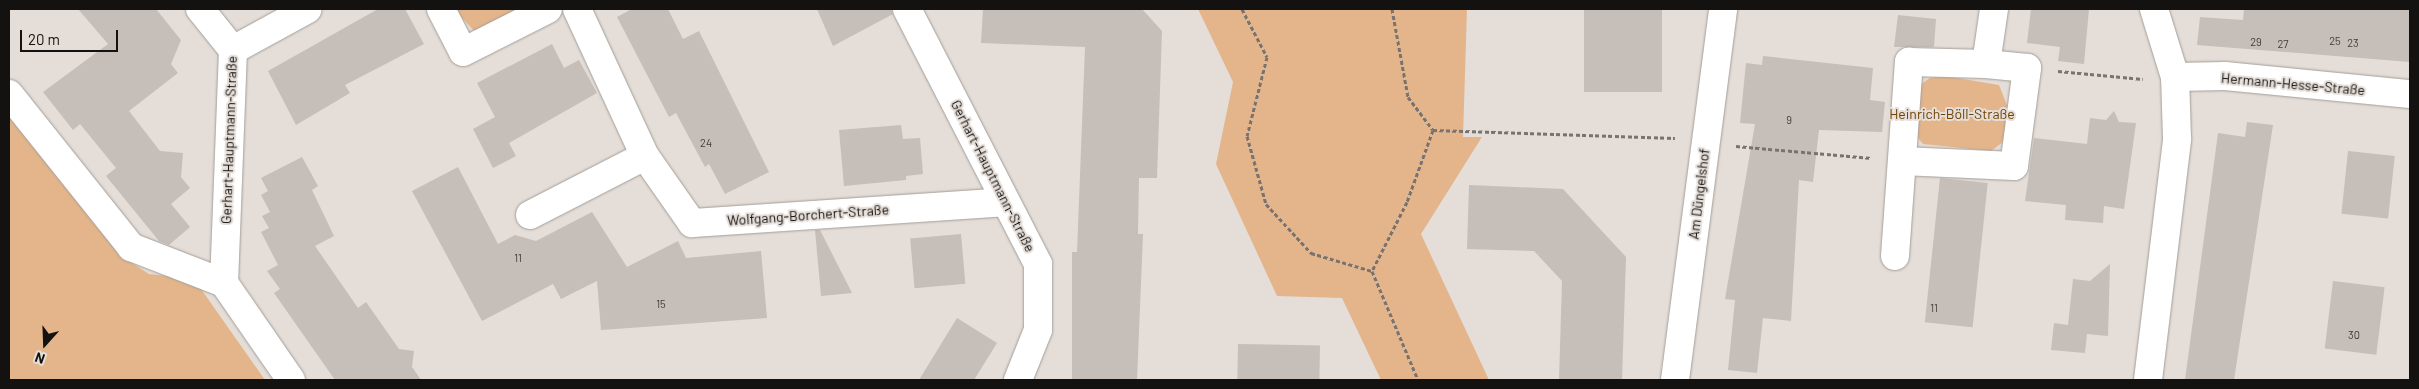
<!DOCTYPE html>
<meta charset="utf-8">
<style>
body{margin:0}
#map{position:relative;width:2419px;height:389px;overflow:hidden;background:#e4ddd8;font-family:Barlow,sans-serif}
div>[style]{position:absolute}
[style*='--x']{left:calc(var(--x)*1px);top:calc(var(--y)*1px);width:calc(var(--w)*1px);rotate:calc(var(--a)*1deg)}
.green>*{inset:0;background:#e4b58a}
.building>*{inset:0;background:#c5beb9;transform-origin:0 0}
.path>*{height:3px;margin-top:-1.5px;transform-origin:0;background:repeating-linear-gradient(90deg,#787370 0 4px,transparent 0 6.5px)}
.roads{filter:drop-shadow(0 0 1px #a49e98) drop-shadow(0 0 1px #a49e98)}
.minor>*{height:28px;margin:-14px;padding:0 14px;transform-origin:14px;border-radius:14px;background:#fff}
span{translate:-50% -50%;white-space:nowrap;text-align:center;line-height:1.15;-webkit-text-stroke:4px #e4ddd8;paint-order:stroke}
.number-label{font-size:11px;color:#403d3a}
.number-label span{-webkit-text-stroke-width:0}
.street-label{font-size:14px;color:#141210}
.park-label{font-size:14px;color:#714205}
.frame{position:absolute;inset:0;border:10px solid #141210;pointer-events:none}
.north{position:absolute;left:20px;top:319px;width:50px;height:50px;-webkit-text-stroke:4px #e4ddd8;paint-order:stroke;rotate:200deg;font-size:14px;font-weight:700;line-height:20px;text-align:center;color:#141210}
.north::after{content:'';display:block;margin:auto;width:18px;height:22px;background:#141210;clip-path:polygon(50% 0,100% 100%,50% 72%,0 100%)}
.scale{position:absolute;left:20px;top:30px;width:98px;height:22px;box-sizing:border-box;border:2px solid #141210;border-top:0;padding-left:6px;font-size:15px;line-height:18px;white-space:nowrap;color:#141210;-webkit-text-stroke:4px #e4ddd8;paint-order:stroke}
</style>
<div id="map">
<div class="green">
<i style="clip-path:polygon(454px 9px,533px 9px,475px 32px)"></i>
<i style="clip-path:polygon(1198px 9px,1467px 9px,1463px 137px,1482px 137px,1421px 234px,1489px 380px,1381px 380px,1342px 298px,1277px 296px,1216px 164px,1233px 82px)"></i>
<i style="clip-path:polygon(1945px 76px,1999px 85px,2010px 113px,2003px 142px,1991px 151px,1923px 144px,1913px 132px,1917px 87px,1930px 78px)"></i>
<i style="clip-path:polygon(9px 114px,127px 260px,149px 274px,185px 278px,201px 289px,265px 380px,9px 380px)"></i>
</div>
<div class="building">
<i style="clip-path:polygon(78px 9px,156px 9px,181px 40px,171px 64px,178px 73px,129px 111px,160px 151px,183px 153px,181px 177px,190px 188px,171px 204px,190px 227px,169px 245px,159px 241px,106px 176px,116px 168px,80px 124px,73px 130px,43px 92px,108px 44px)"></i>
<i style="clip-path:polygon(378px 9px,405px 9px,424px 44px,345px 85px,350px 93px,296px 125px,268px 71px)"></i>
<i style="clip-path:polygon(632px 9px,668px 9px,683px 39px,699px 31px,769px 172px,725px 194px,709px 164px,705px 167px,676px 113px,669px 117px,617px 17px)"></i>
<i style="clip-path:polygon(817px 9px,891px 9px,893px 14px,833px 46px)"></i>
<i style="clip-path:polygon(983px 9px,1142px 9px,1162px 31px,1157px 178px,1139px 178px,1138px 234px,1143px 234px,1137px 380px,1072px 380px,1072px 252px,1077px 252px,1085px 47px,981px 43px)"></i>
<i style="left:1584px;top:9px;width:78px;height:83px"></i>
<i style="clip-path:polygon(2031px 9px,2089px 9px,2084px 64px,2058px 61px,2060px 47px,2027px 43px)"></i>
<i style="clip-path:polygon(2244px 9px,2410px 9px,2410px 62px,2197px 45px,2200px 17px,2243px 20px)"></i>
<i style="clip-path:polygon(1898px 15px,1936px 19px,1934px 47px,1894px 47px)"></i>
<i style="clip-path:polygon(552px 44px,564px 68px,579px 60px,597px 93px,509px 143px,516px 156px,493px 168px,473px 129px,495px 117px,477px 83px)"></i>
<i style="clip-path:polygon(1763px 56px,1873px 68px,1870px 100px,1885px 102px,1882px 132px,1819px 130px,1813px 182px,1799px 180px,1791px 321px,1763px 318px,1757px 373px,1728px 370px,1735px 300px,1725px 299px,1755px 124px,1740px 123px,1746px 63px,1762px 65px)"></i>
<i style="clip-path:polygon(2114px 111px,2119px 122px,2136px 123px,2124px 209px,2104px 206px,2103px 223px,2065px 220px,2066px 205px,2025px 201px,2034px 138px,2087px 144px,2090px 118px,2106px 120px)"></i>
<i style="clip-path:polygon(2247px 122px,2273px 125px,2234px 380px,2185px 380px,2218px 133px,2245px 137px)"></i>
<i style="clip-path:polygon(901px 125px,903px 139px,920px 138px,923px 174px,906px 176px,906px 180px,844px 186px,839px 130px)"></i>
<i style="left:2348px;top:151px;width:47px;height:63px;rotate:6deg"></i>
<i style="clip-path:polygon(302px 157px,318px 186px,312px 190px,334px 236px,315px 246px,358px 308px,366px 302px,399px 349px,414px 351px,412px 367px,421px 380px,335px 380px,274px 293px,280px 289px,267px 271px,278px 265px,261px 232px,269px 228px,262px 216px,270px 212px,261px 195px,268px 191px,261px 178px)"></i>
<i style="clip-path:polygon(458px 167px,498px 244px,515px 235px,536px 241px,592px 212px,627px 267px,678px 241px,686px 258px,761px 251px,767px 318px,601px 330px,597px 281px,561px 299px,553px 284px,482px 321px,412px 191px)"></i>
<i style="left:1940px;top:178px;width:48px;height:145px;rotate:6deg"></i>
<i style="clip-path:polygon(1469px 185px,1563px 189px,1626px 257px,1622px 380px,1559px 380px,1562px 281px,1534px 251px,1467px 249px)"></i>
<i style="clip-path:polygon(815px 230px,820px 230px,852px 293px,821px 296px)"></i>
<i style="left:961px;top:234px;width:50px;height:51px;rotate:85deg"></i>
<i style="clip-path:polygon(2110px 264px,2108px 336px,2087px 334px,2085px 353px,2051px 350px,2054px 323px,2068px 325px,2073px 279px,2090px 281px)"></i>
<i style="left:2333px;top:281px;width:52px;height:68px;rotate:7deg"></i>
<i style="clip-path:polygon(957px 318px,997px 343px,974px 380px,919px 380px)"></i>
<i style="left:1238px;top:344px;width:82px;height:36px;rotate:1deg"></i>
</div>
<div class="path">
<i style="--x:1242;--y:9;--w:54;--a:62.5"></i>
<i style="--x:1267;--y:57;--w:81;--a:104.2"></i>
<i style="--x:1247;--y:136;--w:71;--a:74.4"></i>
<i style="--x:1266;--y:204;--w:67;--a:47.4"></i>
<i style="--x:1311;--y:253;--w:64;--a:16.4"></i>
<i style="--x:1392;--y:9;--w:89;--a:79.7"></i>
<i style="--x:1408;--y:97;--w:41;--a:52.9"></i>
<i style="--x:1433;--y:130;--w:77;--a:109.9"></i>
<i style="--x:1407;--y:202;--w:77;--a:116.9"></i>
<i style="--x:1372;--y:271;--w:118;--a:67.1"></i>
<i style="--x:2058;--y:71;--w:85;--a:5.4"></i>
<i style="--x:1433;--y:130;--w:242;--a:1.9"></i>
<i style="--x:1736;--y:146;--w:136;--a:5.1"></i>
</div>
<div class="roads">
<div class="minor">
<i style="--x:200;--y:9;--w:53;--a:51.2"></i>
<i style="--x:233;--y:50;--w:233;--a:92.2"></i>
<i style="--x:224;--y:283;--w:118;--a:55.4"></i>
<i style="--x:441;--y:9;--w:48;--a:62.9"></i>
<i style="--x:463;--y:52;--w:95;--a:-26.8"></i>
<i style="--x:577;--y:9;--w:162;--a:65.2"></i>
<i style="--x:645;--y:156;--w:82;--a:55"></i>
<i style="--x:692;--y:223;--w:314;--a:-3.8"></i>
<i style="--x:907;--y:9;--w:287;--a:62.8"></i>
<i style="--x:1038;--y:264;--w:66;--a:90"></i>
<i style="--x:1038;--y:330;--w:54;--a:111.8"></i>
<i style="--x:233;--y:50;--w:85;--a:-28.7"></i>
<i style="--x:2175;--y:77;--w:50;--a:-1.1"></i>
<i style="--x:2225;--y:76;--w:186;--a:5.6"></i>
<i style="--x:9;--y:94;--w:196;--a:51.4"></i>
<i style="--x:131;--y:247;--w:100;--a:21.2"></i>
<i style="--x:1902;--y:161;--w:112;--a:2.6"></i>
<i style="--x:2014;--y:166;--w:99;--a:-82.4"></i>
<i style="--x:2027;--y:68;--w:41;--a:-174.4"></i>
<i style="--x:1986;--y:64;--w:56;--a:-81.7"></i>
<i style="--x:530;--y:215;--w:129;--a:-27.2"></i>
<i style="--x:1895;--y:256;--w:195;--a:-85.9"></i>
<i style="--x:1909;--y:62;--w:77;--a:1.5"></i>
<i style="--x:1675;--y:380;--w:374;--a:-82.6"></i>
<i style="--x:2148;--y:380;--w:243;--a:-83.1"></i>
<i style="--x:2177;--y:139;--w:62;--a:-91.8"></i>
<i style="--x:2175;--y:77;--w:71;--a:-107.2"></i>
</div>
</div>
<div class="number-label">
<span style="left:2335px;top:41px">25</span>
<span style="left:2256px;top:42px">29</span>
<span style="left:2353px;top:43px">23</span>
<span style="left:2283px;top:44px">27</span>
<span style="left:1789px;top:120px">9</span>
<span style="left:706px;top:143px">24</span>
<span style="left:518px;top:258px">11</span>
<span style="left:661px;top:304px">15</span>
<span style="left:1934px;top:308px">11</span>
<span style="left:2354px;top:335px">30</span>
</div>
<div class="street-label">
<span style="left:2293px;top:84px;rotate:5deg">Hermann-Hesse-Straße</span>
<span style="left:229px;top:140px;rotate:-88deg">Gerhart-Hauptmann-Straße</span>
<span style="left:993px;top:176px;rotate:63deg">Gerhart-Hauptmann-Straße</span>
<span style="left:1699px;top:194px;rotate:-83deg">Am Düngelshof</span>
<span style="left:808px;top:215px;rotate:-4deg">Wolfgang-Borchert-Straße</span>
</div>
<div class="park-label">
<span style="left:1952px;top:114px">Heinrich-Böll-Straße</span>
</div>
<div class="frame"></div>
<div class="north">N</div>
<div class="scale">20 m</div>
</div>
